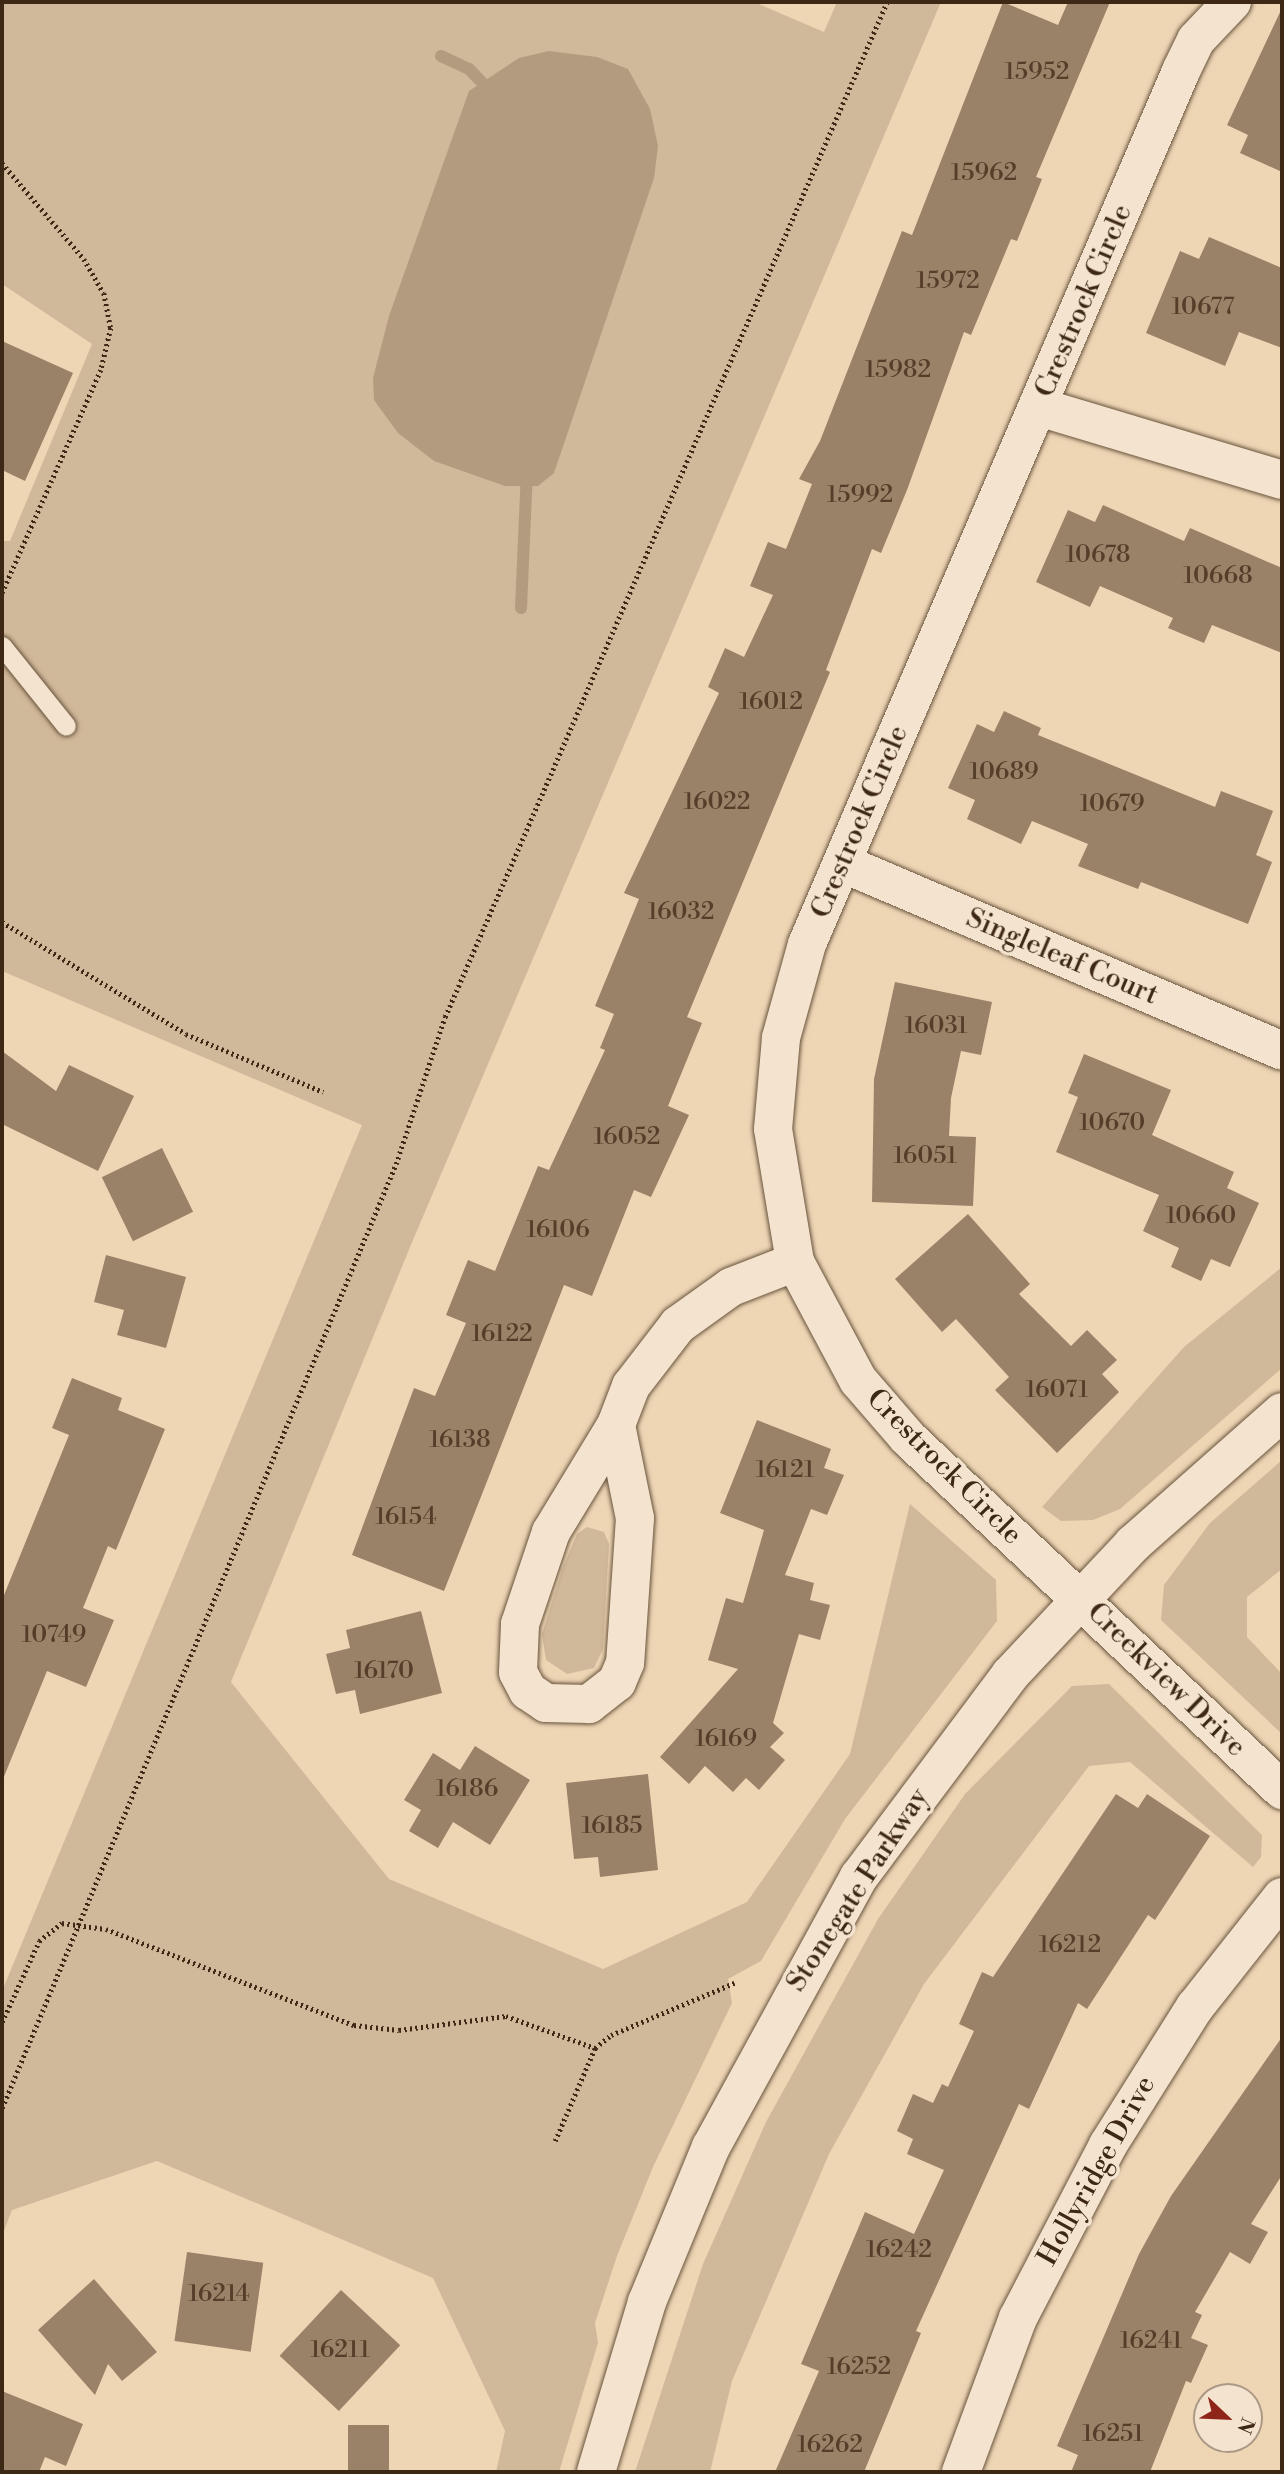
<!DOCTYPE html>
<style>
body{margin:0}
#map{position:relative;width:1284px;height:2474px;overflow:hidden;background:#eed6b5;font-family:"Libre Bodoni",serif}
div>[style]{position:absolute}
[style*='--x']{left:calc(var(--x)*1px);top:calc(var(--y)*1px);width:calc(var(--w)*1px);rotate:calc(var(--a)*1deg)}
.green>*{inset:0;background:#d0b89a}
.water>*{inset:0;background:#b29b7f}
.stream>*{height:12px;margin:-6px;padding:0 6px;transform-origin:6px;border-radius:6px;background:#b29b7f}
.building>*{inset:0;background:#998268;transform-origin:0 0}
.path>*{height:4.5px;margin-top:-2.25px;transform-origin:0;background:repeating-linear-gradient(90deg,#3d2815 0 2px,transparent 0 5.5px)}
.roads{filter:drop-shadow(0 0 2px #69543d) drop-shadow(0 0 2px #69543d)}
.service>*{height:19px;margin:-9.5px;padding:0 9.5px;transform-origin:9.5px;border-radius:9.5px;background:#f4e4cf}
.minor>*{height:38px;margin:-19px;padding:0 19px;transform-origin:19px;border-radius:19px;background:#f4e4cf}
.tertiary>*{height:38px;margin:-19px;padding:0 19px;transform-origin:19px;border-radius:19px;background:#f4e4cf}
span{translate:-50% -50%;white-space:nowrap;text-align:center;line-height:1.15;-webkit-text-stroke:7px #f4e4cf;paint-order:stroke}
.number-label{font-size:24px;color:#543e2a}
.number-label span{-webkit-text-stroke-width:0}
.street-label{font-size:28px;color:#3d2815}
.frame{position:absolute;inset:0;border:4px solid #3d2815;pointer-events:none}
.north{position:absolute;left:1193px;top:2383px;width:70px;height:70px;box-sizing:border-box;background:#f4e4cf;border:2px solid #ab9985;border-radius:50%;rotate:113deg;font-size:19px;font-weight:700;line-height:28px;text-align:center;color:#3d2815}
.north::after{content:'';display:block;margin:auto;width:24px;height:32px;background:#8f2418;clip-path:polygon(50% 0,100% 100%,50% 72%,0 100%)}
</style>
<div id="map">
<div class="green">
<i style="clip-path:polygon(2px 2px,754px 2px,824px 32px,837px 2px,941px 2px,413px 1240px,231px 1682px,389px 1879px,603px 1969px,747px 1902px,850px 1754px,910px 1504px,996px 1580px,997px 1621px,845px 1819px,761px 1961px,728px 1979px,732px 2003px,653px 2167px,617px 2256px,595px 2323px,598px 2343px,559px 2472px,496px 2472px,505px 2431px,433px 2278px,157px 2161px,12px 2210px,2px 2236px,2px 1991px,362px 1125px,2px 971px,2px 541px,10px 541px,92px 344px,2px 284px)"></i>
<i style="clip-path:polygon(1282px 1267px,1282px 1368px,1120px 1509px,1093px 1520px,1061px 1521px,1042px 1507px,1184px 1347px)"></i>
<i style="clip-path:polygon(1282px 1460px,1282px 1569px,1247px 1597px,1247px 1637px,1282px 1674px,1282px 1734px,1161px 1620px,1164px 1585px,1210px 1523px)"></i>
<i style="clip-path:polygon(587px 1527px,604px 1532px,609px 1544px,603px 1649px,594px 1668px,567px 1674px,546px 1660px,542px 1634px,563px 1567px,577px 1534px)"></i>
<i style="clip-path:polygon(1109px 1684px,1262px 1835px,1261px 1857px,1253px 1867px,1130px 1762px,1089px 1766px,924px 1984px,829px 2154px,732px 2381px,710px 2472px,635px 2472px,703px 2264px,766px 2122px,878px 1919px,965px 1794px,1072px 1686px)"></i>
</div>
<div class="water">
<i style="clip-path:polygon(549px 51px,597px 57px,628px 69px,650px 109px,658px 146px,654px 178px,554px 473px,538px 486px,505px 486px,434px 461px,398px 433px,374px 400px,373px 378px,389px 316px,469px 91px,519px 58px)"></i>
</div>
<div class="stream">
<i style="--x:441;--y:56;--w:31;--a:25"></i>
<i style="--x:469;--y:69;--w:30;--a:46"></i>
<i style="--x:521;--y:608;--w:136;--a:-87.5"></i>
</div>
<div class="building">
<i style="clip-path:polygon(1003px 2px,1058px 25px,1068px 2px,1110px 2px,1036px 177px,1042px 179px,1017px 241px,1011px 239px,971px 335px,964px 332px,907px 490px,881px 553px,872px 549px,826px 670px,830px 672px,687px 1017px,702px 1023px,668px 1106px,689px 1115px,651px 1197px,634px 1190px,592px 1296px,564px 1285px,444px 1591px,352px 1555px,414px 1388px,435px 1396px,466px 1323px,446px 1315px,468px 1260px,495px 1271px,538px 1166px,549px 1170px,605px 1050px,600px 1048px,614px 1014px,595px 1006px,639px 899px,624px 893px,719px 693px,708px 687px,725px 648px,744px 657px,773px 595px,750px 586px,768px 542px,786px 549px,812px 484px,799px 479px,820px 441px,902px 231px,912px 235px)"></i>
<i style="clip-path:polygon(1282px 8px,1282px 172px,1240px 153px,1248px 135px,1227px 125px)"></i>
<i style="clip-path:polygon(1209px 237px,1282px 268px,1282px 348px,1239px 332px,1225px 366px,1146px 333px,1180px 251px,1199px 259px)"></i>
<i style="clip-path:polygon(2px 341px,73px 373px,25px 481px,2px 470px)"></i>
<i style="clip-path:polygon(1103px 505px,1184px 541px,1190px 528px,1282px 568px,1282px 653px,1212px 625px,1204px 643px,1168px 628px,1173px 618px,1100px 586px,1090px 607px,1036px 582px,1068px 510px,1095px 522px)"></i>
<i style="clip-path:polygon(1004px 711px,1041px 728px,1038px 735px,1215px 807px,1221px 791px,1273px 811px,1256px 855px,1272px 862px,1248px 924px,1141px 882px,1138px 889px,1078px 866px,1088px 844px,1032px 821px,1021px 844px,967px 819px,975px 800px,948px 788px,977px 724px,994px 732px)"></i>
<i style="clip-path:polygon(895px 982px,992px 1002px,981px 1055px,961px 1051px,951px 1098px,949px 1136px,976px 1137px,973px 1206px,872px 1202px,874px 1079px)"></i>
<i style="clip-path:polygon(2px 1051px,56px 1091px,69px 1065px,134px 1096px,98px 1171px,2px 1124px)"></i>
<i style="clip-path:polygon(1084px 1054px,1171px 1090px,1152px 1135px,1234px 1172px,1227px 1188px,1259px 1203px,1230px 1267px,1211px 1259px,1201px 1281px,1171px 1267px,1179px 1248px,1143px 1231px,1159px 1195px,1056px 1152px,1078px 1097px,1068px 1093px)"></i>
<i style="left:162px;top:1148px;width:71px;height:67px;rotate:64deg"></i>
<i style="clip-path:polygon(968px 1214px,1030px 1284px,1019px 1294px,1071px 1346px,1087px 1330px,1117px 1360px,1102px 1374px,1119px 1392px,1057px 1453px,995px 1390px,1009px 1377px,956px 1319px,942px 1332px,895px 1279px)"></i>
<i style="clip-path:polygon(106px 1255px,186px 1277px,166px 1348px,117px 1335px,124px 1310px,94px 1302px)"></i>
<i style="clip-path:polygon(72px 1378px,122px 1398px,118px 1410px,165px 1429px,116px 1550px,108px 1546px,83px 1608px,114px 1620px,86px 1687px,47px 1671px,3px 1779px,2px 1600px,69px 1435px,52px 1428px)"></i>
<i style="clip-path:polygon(757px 1420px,831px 1449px,824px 1468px,844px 1475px,827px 1515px,811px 1509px,785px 1575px,814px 1583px,810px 1600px,830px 1605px,820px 1640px,799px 1634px,773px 1723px,784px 1733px,770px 1747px,785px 1760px,759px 1790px,746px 1778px,733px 1792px,705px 1766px,689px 1784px,660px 1757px,738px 1669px,708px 1660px,726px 1598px,743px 1603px,764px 1530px,720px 1513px)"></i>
<i style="clip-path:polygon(421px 1611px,442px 1693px,360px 1714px,355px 1690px,336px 1694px,326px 1654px,350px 1648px,346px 1630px)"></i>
<i style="clip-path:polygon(475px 1746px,530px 1780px,490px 1845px,453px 1822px,438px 1848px,409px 1831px,421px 1810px,404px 1800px,433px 1753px,460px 1770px)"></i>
<i style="clip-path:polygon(648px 1774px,658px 1870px,600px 1877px,598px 1857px,574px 1859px,566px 1783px)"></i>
<i style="clip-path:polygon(1116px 1794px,1138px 1808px,1147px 1794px,1210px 1836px,1155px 1920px,1148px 1915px,1087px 2009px,1078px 2003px,1029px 2109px,1019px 2104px,916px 2331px,921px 2333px,864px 2472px,775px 2472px,819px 2371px,801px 2364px,865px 2212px,914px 2234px,944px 2170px,907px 2154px,913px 2139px,897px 2131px,913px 2094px,933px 2103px,942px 2084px,948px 2087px,974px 2031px,959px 2024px,982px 1972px,993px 1977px)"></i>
<i style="clip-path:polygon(1282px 2037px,1282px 2175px,1251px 2224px,1268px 2232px,1250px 2264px,1230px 2252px,1195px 2312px,1202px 2315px,1191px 2338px,1208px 2345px,1191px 2383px,1186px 2381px,1150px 2472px,1071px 2472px,1078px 2455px,1057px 2446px,1139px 2254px,1171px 2196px)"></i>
<i style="left:187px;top:2252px;width:77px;height:90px;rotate:8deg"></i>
<i style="clip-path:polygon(94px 2279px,157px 2352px,122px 2381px,108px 2364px,95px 2395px,38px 2330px)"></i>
<i style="left:341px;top:2290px;width:81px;height:90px;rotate:43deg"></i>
<i style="clip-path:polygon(2px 2391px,83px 2424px,66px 2466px,45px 2457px,39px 2472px,2px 2472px)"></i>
<i style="left:348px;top:2425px;width:41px;height:47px"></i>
</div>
<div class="path">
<i style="--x:2;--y:163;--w:126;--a:49.5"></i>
<i style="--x:84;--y:259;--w:39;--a:60"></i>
<i style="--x:104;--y:293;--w:36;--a:79"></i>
<i style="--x:111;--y:328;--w:43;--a:103.4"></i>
<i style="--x:101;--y:370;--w:244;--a:113.9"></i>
<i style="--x:2;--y:922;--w:215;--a:31.3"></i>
<i style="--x:186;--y:1034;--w:149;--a:22.9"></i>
<i style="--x:2;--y:2022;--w:89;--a:-65.4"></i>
<i style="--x:39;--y:1941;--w:29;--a:-38"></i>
<i style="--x:62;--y:1923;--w:44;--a:7.8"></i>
<i style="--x:106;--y:1929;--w:266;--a:21.2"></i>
<i style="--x:354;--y:2025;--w:45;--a:6.3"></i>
<i style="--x:399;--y:2030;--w:108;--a:-7.5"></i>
<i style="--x:506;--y:2016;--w:95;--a:19.8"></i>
<i style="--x:595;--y:2048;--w:21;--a:-39"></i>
<i style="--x:611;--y:2035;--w:134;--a:-22.9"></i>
<i style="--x:2;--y:2108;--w:1023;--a:-67.35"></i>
<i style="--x:396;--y:1164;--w:155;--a:-71.6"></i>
<i style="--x:445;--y:1017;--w:1107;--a:-66.47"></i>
<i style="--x:555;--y:2141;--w:101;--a:-66.7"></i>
</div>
<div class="roads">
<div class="service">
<i style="--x:2;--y:646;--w:102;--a:51.3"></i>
</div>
<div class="minor">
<i style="--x:1232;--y:2;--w:52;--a:133.5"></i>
<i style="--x:1196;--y:40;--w:34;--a:116"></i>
<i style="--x:1181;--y:71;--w:950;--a:113.19"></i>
<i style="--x:807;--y:944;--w:98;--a:105.5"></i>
<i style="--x:781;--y:1038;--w:91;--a:95"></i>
<i style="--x:773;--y:1129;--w:135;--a:80.6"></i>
<i style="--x:795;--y:1262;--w:134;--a:61.9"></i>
<i style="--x:858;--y:1380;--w:77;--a:49.2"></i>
<i style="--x:908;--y:1438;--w:514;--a:43.26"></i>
<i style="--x:1039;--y:407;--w:254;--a:16.7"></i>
<i style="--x:842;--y:863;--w:478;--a:23.1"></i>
<i style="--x:616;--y:1425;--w:95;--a:78.5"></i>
<i style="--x:635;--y:1518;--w:145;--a:93.9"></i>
<i style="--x:625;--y:1663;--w:21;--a:113"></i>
<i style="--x:617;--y:1682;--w:36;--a:142"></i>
<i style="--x:589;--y:1704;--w:43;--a:-178.7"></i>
<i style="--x:546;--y:1703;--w:22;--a:-146"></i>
<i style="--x:528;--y:1691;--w:21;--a:-118"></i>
<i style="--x:518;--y:1672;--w:48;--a:-87.6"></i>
<i style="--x:520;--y:1624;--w:97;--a:-71.4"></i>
<i style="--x:551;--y:1532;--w:125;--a:-58.7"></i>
<i style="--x:616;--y:1425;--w:42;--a:-69"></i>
<i style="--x:631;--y:1386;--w:77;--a:-52.4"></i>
<i style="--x:678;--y:1325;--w:65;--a:-35.6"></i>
<i style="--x:731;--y:1287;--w:69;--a:-21.3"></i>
<i style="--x:961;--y:2472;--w:164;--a:-69.7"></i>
<i style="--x:1018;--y:2318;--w:195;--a:-62.5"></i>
<i style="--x:1108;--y:2145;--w:163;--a:-57.8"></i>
<i style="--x:1195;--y:2007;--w:140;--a:-51.7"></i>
</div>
<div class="tertiary">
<i style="--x:596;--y:2472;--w:177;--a:-73.3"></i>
<i style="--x:647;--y:2302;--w:168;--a:-67.6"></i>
<i style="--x:711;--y:2147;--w:308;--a:-61.3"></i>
<i style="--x:859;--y:1877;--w:252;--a:-53.2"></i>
<i style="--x:1010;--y:1675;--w:180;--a:-46.8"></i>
<i style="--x:1133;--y:1544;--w:199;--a:-41.5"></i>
</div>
</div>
<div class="number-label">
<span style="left:1037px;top:73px">15952</span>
<span style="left:984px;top:174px">15962</span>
<span style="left:948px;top:282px">15972</span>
<span style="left:1203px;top:308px">10677</span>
<span style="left:898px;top:371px">15982</span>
<span style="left:860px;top:496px">15992</span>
<span style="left:1098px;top:556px">10678</span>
<span style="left:1218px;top:577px">10668</span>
<span style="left:771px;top:703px">16012</span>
<span style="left:1004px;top:773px">10689</span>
<span style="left:717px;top:803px">16022</span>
<span style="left:1112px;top:805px">10679</span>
<span style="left:681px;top:913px">16032</span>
<span style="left:936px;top:1027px">16031</span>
<span style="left:1112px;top:1124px">10670</span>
<span style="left:627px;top:1138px">16052</span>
<span style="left:925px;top:1157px">16051</span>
<span style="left:1201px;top:1217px">10660</span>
<span style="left:558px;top:1231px">16106</span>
<span style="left:502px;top:1335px">16122</span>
<span style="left:1057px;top:1391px">16071</span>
<span style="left:460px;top:1441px">16138</span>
<span style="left:785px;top:1471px">16121</span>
<span style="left:406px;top:1518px">16154</span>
<span style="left:54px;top:1636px">10749</span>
<span style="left:384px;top:1672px">16170</span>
<span style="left:726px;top:1740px">16169</span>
<span style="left:467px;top:1790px">16186</span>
<span style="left:612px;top:1827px">16185</span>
<span style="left:1070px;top:1946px">16212</span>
<span style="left:899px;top:2251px">16242</span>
<span style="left:219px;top:2295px">16214</span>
<span style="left:1151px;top:2342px">16241</span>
<span style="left:340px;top:2351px">16211</span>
<span style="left:859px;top:2368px">16252</span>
<span style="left:1113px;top:2435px">16251</span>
<span style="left:830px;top:2446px">16262</span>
</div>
<div class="street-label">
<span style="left:1084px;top:301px;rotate:-67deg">Crestrock Circle</span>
<span style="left:860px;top:822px;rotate:-67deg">Crestrock Circle</span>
<span style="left:1062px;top:957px;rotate:23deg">Singleleaf Court</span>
<span style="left:944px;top:1467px;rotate:45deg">Crestrock Circle</span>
<span style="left:1166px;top:1680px;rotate:44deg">Creekview Drive</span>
<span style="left:858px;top:1890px;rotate:-57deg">Stonegate Parkway</span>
<span style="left:1097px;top:2171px;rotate:-61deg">Hollyridge Drive</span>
</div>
<div class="frame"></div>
<div class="north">N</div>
</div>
